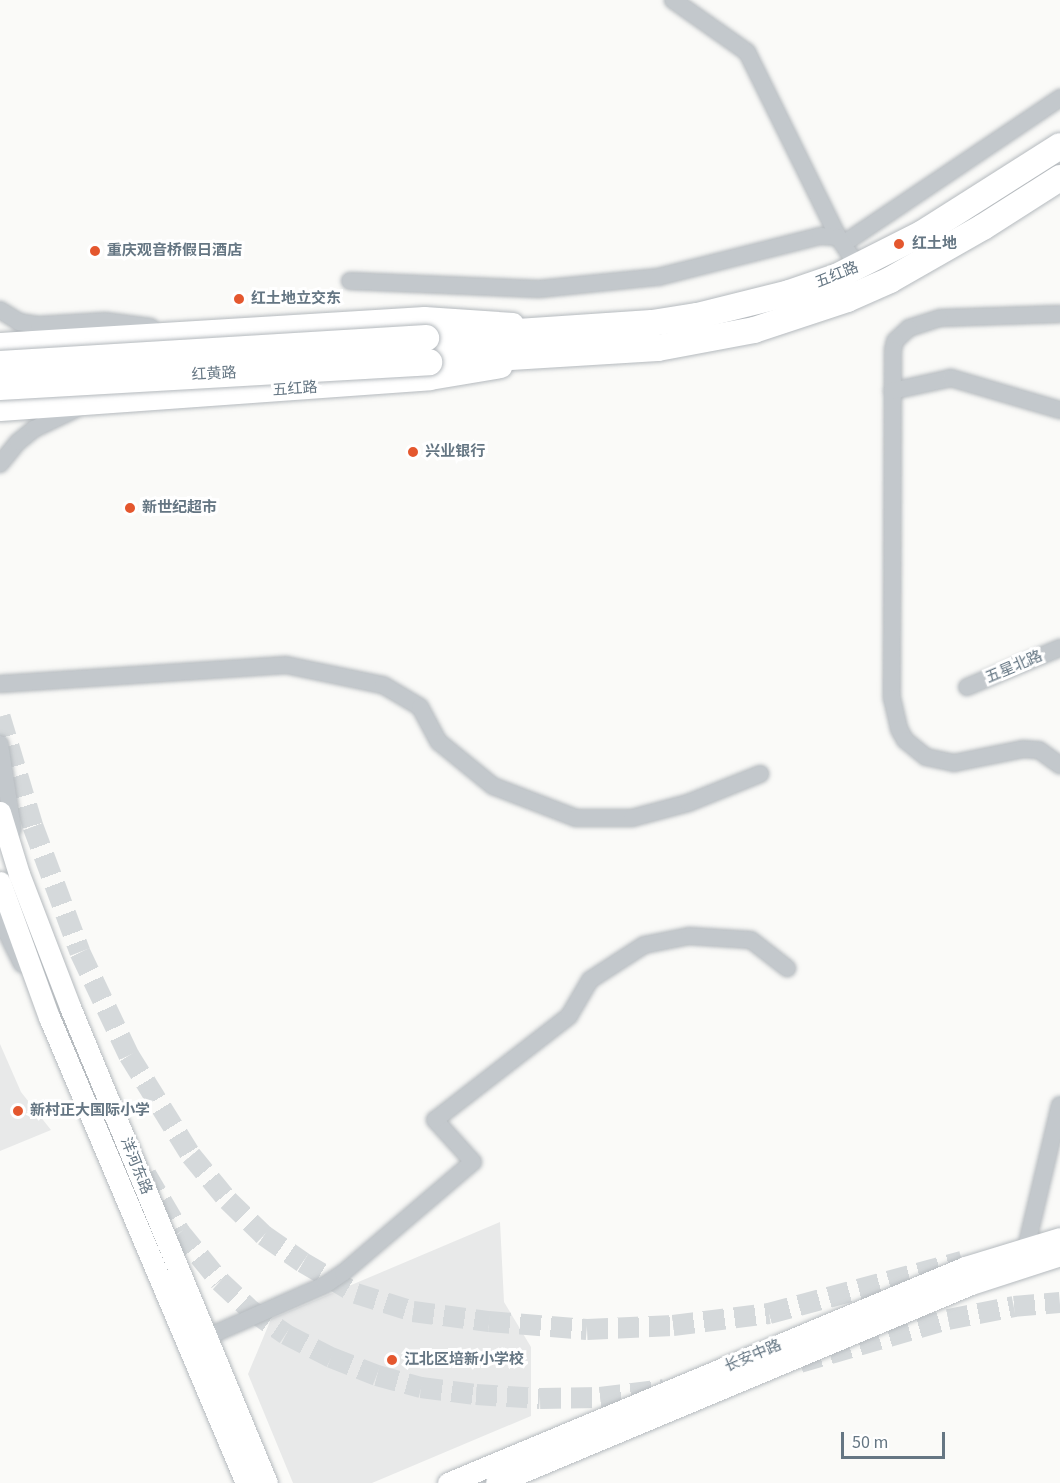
<!DOCTYPE html>
<meta charset="utf-8">
<style>
body{margin:0}
#map{position:relative;width:1060px;height:1483px;overflow:hidden;background:#fafaf8;font-family:"Source Sans 3","Noto Sans SC",sans-serif}
div>[style]{position:absolute}
[style*='--x']{left:calc(var(--x)*1px);top:calc(var(--y)*1px);width:calc(var(--w)*1px);rotate:calc(var(--a)*1deg)}
.built>*{inset:0;background:#e8e9e9}
.major-tunnel>*{height:21px;margin-top:-10.5px;transform-origin:0;background:repeating-linear-gradient(90deg,#d5d9db 0 21px,transparent 0 31px)}
.roads{filter:drop-shadow(0 0 2px #b5babe) drop-shadow(0 0 2px #b5babe)}
.minor>*{height:16px;margin:-8px;padding:0 8px;transform-origin:8px;border-radius:8px;background:#c3c8cc}
.major>*{height:21px;margin:-10.5px;padding:0 10.5px;transform-origin:10.5px;border-radius:10.5px;background:#fff}
.highway>*{height:26px;margin:-13px;padding:0 13px;transform-origin:13px;border-radius:13px;background:#fff}
.bridges{filter:drop-shadow(0 0 2px #b4b9bd) drop-shadow(0 0 2px #b4b9bd)}
.highway-bridge>*{height:26px;margin:-13px;padding:0 13px;transform-origin:13px;border-radius:13px;background:#fff}
.dots>*{width:16px;height:16px;translate:-50% -50%;box-sizing:border-box;border:3px solid #fff;border-radius:50%}
span{translate:-50% -50%;white-space:nowrap;text-align:center;line-height:1.15;-webkit-text-stroke:6px #fff;paint-order:stroke}
.poi-label{font-size:15px;color:#657683;font-weight:700}
.left{translate:0 -50%;text-align:left}
.street-label{font-size:15px;color:#657683}
.scale{position:absolute;left:841px;top:1432px;width:104px;height:27px;box-sizing:border-box;border:3px solid #657683;border-top:0;padding-left:8px;font-size:18px;line-height:21px;white-space:nowrap;color:#657683;-webkit-text-stroke:4px #fff;paint-order:stroke}
</style>
<div id="map">
<div class="built">
<i style="clip-path:polygon(0 1044px,21px 1092px,51px 1130px,0 1151px)"></i>
<i style="clip-path:polygon(500px 1222px,504px 1302px,531px 1347px,531px 1416px,372px 1483px,293px 1483px,248px 1374px,271px 1319px)"></i>
</div>
<div class="major-tunnel">
<i style="--x:0;--y:716;--w:115;--a:73.3"></i>
<i style="--x:33;--y:826;--w:134;--a:69.5"></i>
<i style="--x:80;--y:952;--w:114;--a:64.6"></i>
<i style="--x:129;--y:1055;--w:118;--a:58.2"></i>
<i style="--x:191;--y:1155;--w:58;--a:50.6"></i>
<i style="--x:228;--y:1200;--w:50;--a:44.2"></i>
<i style="--x:264;--y:1235;--w:47;--a:34.7"></i>
<i style="--x:303;--y:1262;--w:61;--a:30.3"></i>
<i style="--x:356;--y:1293;--w:60;--a:17.5"></i>
<i style="--x:413;--y:1311;--w:77;--a:7.5"></i>
<i style="--x:489;--y:1321;--w:98;--a:4.7"></i>
<i style="--x:587;--y:1329;--w:86;--a:-2.7"></i>
<i style="--x:673;--y:1325;--w:97;--a:-7.1"></i>
<i style="--x:769;--y:1313;--w:200;--a:-15.1"></i>
<i style="--x:21;--y:906;--w:66;--a:71.6"></i>
<i style="--x:42;--y:969;--w:61;--a:65.9"></i>
<i style="--x:146;--y:1174;--w:67;--a:59.6"></i>
<i style="--x:180;--y:1232;--w:63;--a:50.8"></i>
<i style="--x:220;--y:1281;--w:42;--a:43.1"></i>
<i style="--x:251;--y:1310;--w:42;--a:34.4"></i>
<i style="--x:286;--y:1334;--w:51;--a:27.1"></i>
<i style="--x:331;--y:1357;--w:49;--a:21.4"></i>
<i style="--x:377;--y:1375;--w:46;--a:15.3"></i>
<i style="--x:421;--y:1387;--w:55;--a:7.3"></i>
<i style="--x:476;--y:1394;--w:64;--a:3.6"></i>
<i style="--x:540;--y:1398;--w:60;--a:-1"></i>
<i style="--x:600;--y:1397;--w:64;--a:-7.1"></i>
<i style="--x:800;--y:1362;--w:154;--a:-16.2"></i>
<i style="--x:948;--y:1319;--w:67;--a:-11.1"></i>
<i style="--x:1014;--y:1306;--w:46;--a:-5"></i>
<i style="--x:476;--y:1483;--w:39;--a:-23"></i>
</div>
<div class="roads">
<div class="minor">
<i style="--x:673;--y:0;--w:90;--a:35.1"></i>
<i style="--x:747;--y:52;--w:206;--a:63.8"></i>
<i style="--x:843;--y:244;--w:262;--a:-33.9"></i>
<i style="--x:350;--y:281;--w:189;--a:2.4"></i>
<i style="--x:539;--y:289;--w:120;--a:-5.8"></i>
<i style="--x:658;--y:277;--w:167;--a:-14.2"></i>
<i style="--x:820;--y:236;--w:18;--a:3"></i>
<i style="--x:838;--y:237;--w:36;--a:56"></i>
<i style="--x:0;--y:310;--w:22;--a:32"></i>
<i style="--x:19;--y:322;--w:20;--a:9"></i>
<i style="--x:39;--y:325;--w:66;--a:-3.5"></i>
<i style="--x:105;--y:321;--w:46;--a:7.4"></i>
<i style="--x:1060;--y:314;--w:120;--a:178.1"></i>
<i style="--x:940;--y:318;--w:33;--a:162"></i>
<i style="--x:909;--y:328;--w:19;--a:137"></i>
<i style="--x:895;--y:341;--w:9;--a:103"></i>
<i style="--x:893;--y:350;--w:348;--a:90.2"></i>
<i style="--x:892;--y:698;--w:32;--a:77"></i>
<i style="--x:899;--y:729;--w:13;--a:61"></i>
<i style="--x:905;--y:740;--w:27;--a:39"></i>
<i style="--x:926;--y:757;--w:29;--a:12"></i>
<i style="--x:954;--y:763;--w:70;--a:-11.5"></i>
<i style="--x:1023;--y:749;--w:16;--a:4"></i>
<i style="--x:1039;--y:750;--w:26;--a:36"></i>
<i style="--x:892;--y:391;--w:60;--a:-12.4"></i>
<i style="--x:951;--y:378;--w:114;--a:16.4"></i>
<i style="--x:0;--y:464;--w:28;--a:-51"></i>
<i style="--x:18;--y:442;--w:21;--a:-39"></i>
<i style="--x:34;--y:429;--w:47;--a:-25.5"></i>
<i style="--x:0;--y:684;--w:287;--a:-3.8"></i>
<i style="--x:286;--y:665;--w:99;--a:11.7"></i>
<i style="--x:383;--y:685;--w:43;--a:30.7"></i>
<i style="--x:420;--y:707;--w:40;--a:62"></i>
<i style="--x:439;--y:742;--w:70;--a:39.2"></i>
<i style="--x:493;--y:786;--w:89;--a:21.1"></i>
<i style="--x:576;--y:818;--w:56;--a:0"></i>
<i style="--x:632;--y:818;--w:58;--a:-15"></i>
<i style="--x:688;--y:803;--w:78;--a:-21.9"></i>
<i style="--x:967;--y:687;--w:101;--a:-22.8"></i>
<i style="--x:0;--y:744;--w:86;--a:81.3"></i>
<i style="--x:0;--y:919;--w:50;--a:63.9"></i>
<i style="--x:1024;--y:1256;--w:155;--a:-76.6"></i>
<i style="--x:207;--y:1337;--w:129;--a:-23.8"></i>
<i style="--x:325;--y:1285;--w:22;--a:-34"></i>
<i style="--x:343;--y:1273;--w:171;--a:-40.5"></i>
<i style="--x:473;--y:1162;--w:57;--a:-132.1"></i>
<i style="--x:435;--y:1120;--w:170;--a:-37.8"></i>
<i style="--x:569;--y:1016;--w:42;--a:-59.7"></i>
<i style="--x:590;--y:980;--w:64;--a:-32.9"></i>
<i style="--x:644;--y:945;--w:46;--a:-11.3"></i>
<i style="--x:689;--y:936;--w:62;--a:3.7"></i>
<i style="--x:751;--y:940;--w:46;--a:37.9"></i>
</div>
<div class="major">
<i style="--x:0;--y:343;--w:425;--a:-3.5"></i>
<i style="--x:424;--y:317;--w:89;--a:3.9"></i>
<i style="--x:0;--y:410;--w:431;--a:-4.1"></i>
<i style="--x:430;--y:379;--w:72;--a:-9.6"></i>
<i style="--x:0;--y:812;--w:65;--a:73"></i>
<i style="--x:19;--y:874;--w:142;--a:69"></i>
<i style="--x:70;--y:1007;--w:515;--a:67.52"></i>
<i style="--x:0;--y:882;--w:144;--a:70.1"></i>
<i style="--x:49;--y:1017;--w:506;--a:67.08"></i>
<i style="--x:448;--y:1483;--w:560;--a:-22.67"></i>
<i style="--x:965;--y:1267;--w:99;--a:-17"></i>
<i style="--x:496;--y:1483;--w:515;--a:-22.73"></i>
<i style="--x:971;--y:1284;--w:94;--a:-18"></i>
</div>
<div class="highway">
<i style="--x:426;--y:338;--w:226;--a:-3.8"></i>
<i style="--x:652;--y:323;--w:46;--a:-8.8"></i>
<i style="--x:697;--y:316;--w:95;--a:-14"></i>
<i style="--x:789;--y:293;--w:50;--a:-18.8"></i>
<i style="--x:836;--y:277;--w:97;--a:-26.8"></i>
<i style="--x:923;--y:233;--w:162;--a:-32.4"></i>
<i style="--x:429;--y:362;--w:229;--a:-3.5"></i>
<i style="--x:658;--y:348;--w:98;--a:-10.6"></i>
<i style="--x:754;--y:330;--w:98;--a:-18.4"></i>
<i style="--x:847;--y:299;--w:47;--a:-23.8"></i>
<i style="--x:890;--y:280;--w:107;--a:-29.7"></i>
<i style="--x:983;--y:227;--w:91;--a:-32.5"></i>
</div>
</div>
<div class="bridges">
<div class="highway-bridge">
<i style="--x:0;--y:364;--w:427;--a:-3.5"></i>
<i style="--x:0;--y:387;--w:430;--a:-3.3"></i>
</div>
</div>
<div class="dots">
<i style="left:899px;top:244px;background:#e4572e"></i>
<i style="left:95px;top:251px;background:#e4572e"></i>
<i style="left:239px;top:299px;background:#e4572e"></i>
<i style="left:413px;top:452px;background:#e4572e"></i>
<i style="left:130px;top:508px;background:#e4572e"></i>
<i style="left:18px;top:1111px;background:#e4572e"></i>
<i style="left:392px;top:1360px;background:#e4572e"></i>
</div>
<div class="poi-label">
<span class="left" style="left:912px;top:244px">红土地</span>
<span class="left" style="left:107px;top:251px">重庆观音桥假日酒店</span>
<span class="left" style="left:251px;top:299px">红土地立交东</span>
<span class="left" style="left:425px;top:452px">兴业银行</span>
<span class="left" style="left:142px;top:508px">新世纪超市</span>
<span class="left" style="left:30px;top:1111px">新村正大国际小学</span>
<span class="left" style="left:404px;top:1360px">江北区培新小学校</span>
</div>
<div class="street-label">
<span style="left:837px;top:275px;rotate:-22deg">五红路</span>
<span style="left:214px;top:374px;rotate:-3deg">红黄路</span>
<span style="left:295px;top:389px;rotate:-4deg">五红路</span>
<span style="left:1014px;top:667px;rotate:-23deg">五星北路</span>
<span style="left:136px;top:1166px;rotate:68deg">洋河东路</span>
<span style="left:753px;top:1356px;rotate:-23deg">长安中路</span>
</div>
<div class="scale">50 m</div>
</div>
